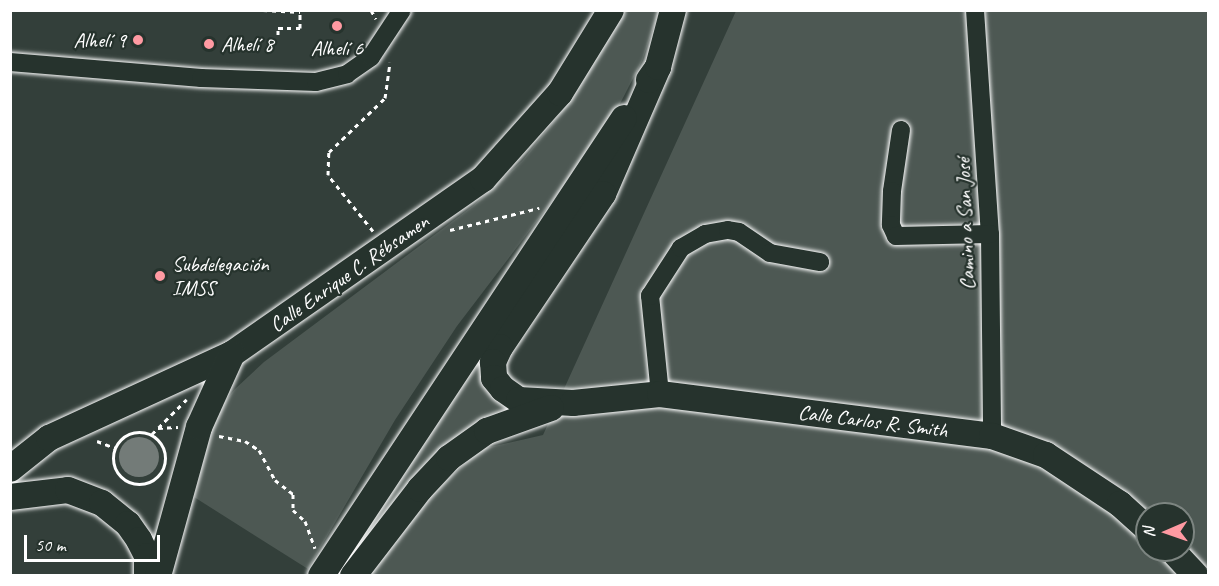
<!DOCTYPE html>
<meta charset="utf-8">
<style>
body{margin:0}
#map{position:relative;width:1219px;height:586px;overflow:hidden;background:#333f3a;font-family:Caveat,sans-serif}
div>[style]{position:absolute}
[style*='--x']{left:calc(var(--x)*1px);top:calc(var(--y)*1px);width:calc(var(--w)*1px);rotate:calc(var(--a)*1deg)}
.green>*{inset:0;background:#4d5853}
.water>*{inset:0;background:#737b78}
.round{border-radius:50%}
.path>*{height:3px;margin-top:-1.5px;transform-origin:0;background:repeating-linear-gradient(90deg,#fff 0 4.5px,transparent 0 9px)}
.path>.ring{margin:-1.5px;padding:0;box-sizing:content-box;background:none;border:3px solid #fff;border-radius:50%}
.roads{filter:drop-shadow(0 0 2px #fff) drop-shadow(0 0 2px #fff)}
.street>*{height:18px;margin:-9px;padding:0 9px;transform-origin:9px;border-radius:9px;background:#26332d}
.secondary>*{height:26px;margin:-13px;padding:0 13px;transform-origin:13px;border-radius:13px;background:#26332d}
.dots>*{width:16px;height:16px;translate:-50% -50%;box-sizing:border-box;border:3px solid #26332d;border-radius:50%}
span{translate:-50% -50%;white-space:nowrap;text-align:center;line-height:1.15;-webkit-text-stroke:4.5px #26332d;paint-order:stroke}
.poi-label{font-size:21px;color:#fff}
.right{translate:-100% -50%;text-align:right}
.left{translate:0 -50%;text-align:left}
.street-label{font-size:21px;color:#fff}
.frame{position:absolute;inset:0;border:12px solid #fff;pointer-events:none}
.north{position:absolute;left:1135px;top:502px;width:60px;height:60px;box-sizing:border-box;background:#26332d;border:2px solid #7d8581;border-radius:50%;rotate:268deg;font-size:16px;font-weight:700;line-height:24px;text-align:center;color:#fff}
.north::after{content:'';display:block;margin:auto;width:21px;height:27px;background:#ff9aa2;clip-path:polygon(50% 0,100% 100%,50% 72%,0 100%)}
.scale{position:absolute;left:24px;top:535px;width:136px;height:27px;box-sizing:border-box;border:3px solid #fff;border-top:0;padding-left:8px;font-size:18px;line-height:21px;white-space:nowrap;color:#fff;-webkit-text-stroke:4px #26332d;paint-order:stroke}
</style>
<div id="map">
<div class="green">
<i style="clip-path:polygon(625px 11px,659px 11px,642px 61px,607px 129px,457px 326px,395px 420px,308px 569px,194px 497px,217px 412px,235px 389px,264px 362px,473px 206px,522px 161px,571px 100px)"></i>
<i style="clip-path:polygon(evenodd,736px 11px,1208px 11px,1208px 575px,366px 576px,405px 519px,481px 449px,543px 435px,736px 11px,1147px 514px,1183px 514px,1183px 550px,1147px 550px,1147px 514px)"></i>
<i style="clip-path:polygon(494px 322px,484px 356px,513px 409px,399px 496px,337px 575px,330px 576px)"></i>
</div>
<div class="water">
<i class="round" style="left:119px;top:437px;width:40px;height:40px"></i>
</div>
<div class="path">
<i style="--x:263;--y:10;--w:37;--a:3"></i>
<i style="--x:371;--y:10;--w:10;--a:61"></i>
<i style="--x:278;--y:35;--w:7;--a:-90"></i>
<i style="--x:278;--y:28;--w:22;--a:0"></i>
<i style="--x:300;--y:28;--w:18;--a:-90"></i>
<i style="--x:450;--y:230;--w:92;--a:-13.9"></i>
<i style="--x:373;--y:231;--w:72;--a:-128.8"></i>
<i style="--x:328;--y:175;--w:23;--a:-88"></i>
<i style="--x:329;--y:152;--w:78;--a:-44"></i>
<i style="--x:385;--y:98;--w:36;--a:-82"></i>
<i style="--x:158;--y:428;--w:20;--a:-3"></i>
<i class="ring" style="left:113px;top:432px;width:49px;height:49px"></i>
<i style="--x:152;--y:434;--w:49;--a:-45"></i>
<i style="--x:219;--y:436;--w:26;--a:11"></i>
<i style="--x:245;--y:441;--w:17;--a:33"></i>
<i style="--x:259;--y:450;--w:34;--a:62"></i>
<i style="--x:275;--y:480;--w:23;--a:38"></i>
<i style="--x:293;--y:494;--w:16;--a:90"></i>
<i style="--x:293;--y:510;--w:16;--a:43"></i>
<i style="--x:305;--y:521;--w:29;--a:70"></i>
<i style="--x:97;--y:441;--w:19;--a:21"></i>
</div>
<div class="roads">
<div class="street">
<i style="--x:975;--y:10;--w:225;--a:86.2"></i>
<i style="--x:990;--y:234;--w:202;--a:89.4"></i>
<i style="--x:10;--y:62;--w:192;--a:4.8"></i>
<i style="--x:201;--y:78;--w:115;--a:2"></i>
<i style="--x:316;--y:82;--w:32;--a:-14"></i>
<i style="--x:347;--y:74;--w:29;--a:-35"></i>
<i style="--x:371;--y:57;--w:56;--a:-56.6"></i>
<i style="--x:901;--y:130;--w:62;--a:98.4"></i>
<i style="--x:892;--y:191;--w:34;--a:92"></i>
<i style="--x:891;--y:225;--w:12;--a:66"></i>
<i style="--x:896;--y:236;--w:94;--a:-1.2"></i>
<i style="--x:660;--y:394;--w:99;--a:-95.8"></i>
<i style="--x:650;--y:296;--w:57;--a:-57.1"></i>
<i style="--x:681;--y:248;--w:28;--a:-30"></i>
<i style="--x:705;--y:234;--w:23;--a:-10"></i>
<i style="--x:728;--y:230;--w:11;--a:10"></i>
<i style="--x:739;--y:232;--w:37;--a:34"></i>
<i style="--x:770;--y:253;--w:51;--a:10.2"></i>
</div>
<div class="secondary">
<i style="--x:658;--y:67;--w:138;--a:113.4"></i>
<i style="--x:603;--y:194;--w:184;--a:123.9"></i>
<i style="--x:500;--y:347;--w:17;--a:115"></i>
<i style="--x:493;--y:362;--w:16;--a:86"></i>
<i style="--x:494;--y:378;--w:14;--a:51"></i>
<i style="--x:503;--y:389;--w:19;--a:35"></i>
<i style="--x:519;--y:400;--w:54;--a:3.2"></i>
<i style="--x:573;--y:403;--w:87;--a:-5.9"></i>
<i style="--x:660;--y:394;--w:335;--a:7.2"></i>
<i style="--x:992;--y:436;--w:57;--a:19.4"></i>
<i style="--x:1046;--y:455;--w:89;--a:33.5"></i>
<i style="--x:1120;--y:504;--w:36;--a:42"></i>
<i style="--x:649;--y:80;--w:16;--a:-55"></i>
<i style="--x:658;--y:67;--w:59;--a:-75.3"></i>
<i style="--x:10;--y:469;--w:50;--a:-38.5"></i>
<i style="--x:49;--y:438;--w:201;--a:-24.7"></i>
<i style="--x:232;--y:354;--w:306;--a:-34.9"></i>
<i style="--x:483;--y:179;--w:115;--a:-48.2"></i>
<i style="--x:560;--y:93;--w:97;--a:-58.4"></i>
<i style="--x:10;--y:497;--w:58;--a:-6.9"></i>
<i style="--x:68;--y:490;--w:36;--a:21"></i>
<i style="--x:102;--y:503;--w:33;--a:39"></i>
<i style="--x:128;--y:524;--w:19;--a:55"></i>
<i style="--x:139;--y:540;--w:18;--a:63"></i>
<i style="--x:147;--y:556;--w:20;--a:90"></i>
<i style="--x:1172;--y:550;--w:35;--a:47"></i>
<i style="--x:158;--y:576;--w:155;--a:-74.6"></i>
<i style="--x:199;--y:427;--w:80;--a:-65.7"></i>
<i style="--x:321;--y:576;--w:549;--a:-56.51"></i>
<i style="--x:353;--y:576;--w:110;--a:-52.4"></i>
<i style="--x:420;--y:489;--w:42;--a:-46.9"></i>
<i style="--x:449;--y:458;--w:47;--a:-35.4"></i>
<i style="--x:487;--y:431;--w:68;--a:-19.8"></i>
</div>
</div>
<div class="dots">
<i style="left:337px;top:26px;background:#ff9aa2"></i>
<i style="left:138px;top:40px;background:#ff9aa2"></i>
<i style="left:209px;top:44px;background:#ff9aa2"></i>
<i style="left:160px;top:276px;background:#ff9aa2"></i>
</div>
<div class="poi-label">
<span class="right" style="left:126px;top:40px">Alhelí 9</span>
<span class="left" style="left:221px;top:44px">Alhelí 8</span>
<span style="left:337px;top:48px">Alhelí 6</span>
<span class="left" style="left:172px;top:276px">Subdelegación<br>IMSS</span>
</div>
<div class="street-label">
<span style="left:965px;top:224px;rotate:-92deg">Camino a San José</span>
<span style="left:349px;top:273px;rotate:-35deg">Calle Enrique C. Rébsamen</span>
<span style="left:873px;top:421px;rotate:7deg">Calle Carlos R. Smith</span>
</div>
<div class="frame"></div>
<div class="north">N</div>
<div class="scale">50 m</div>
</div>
